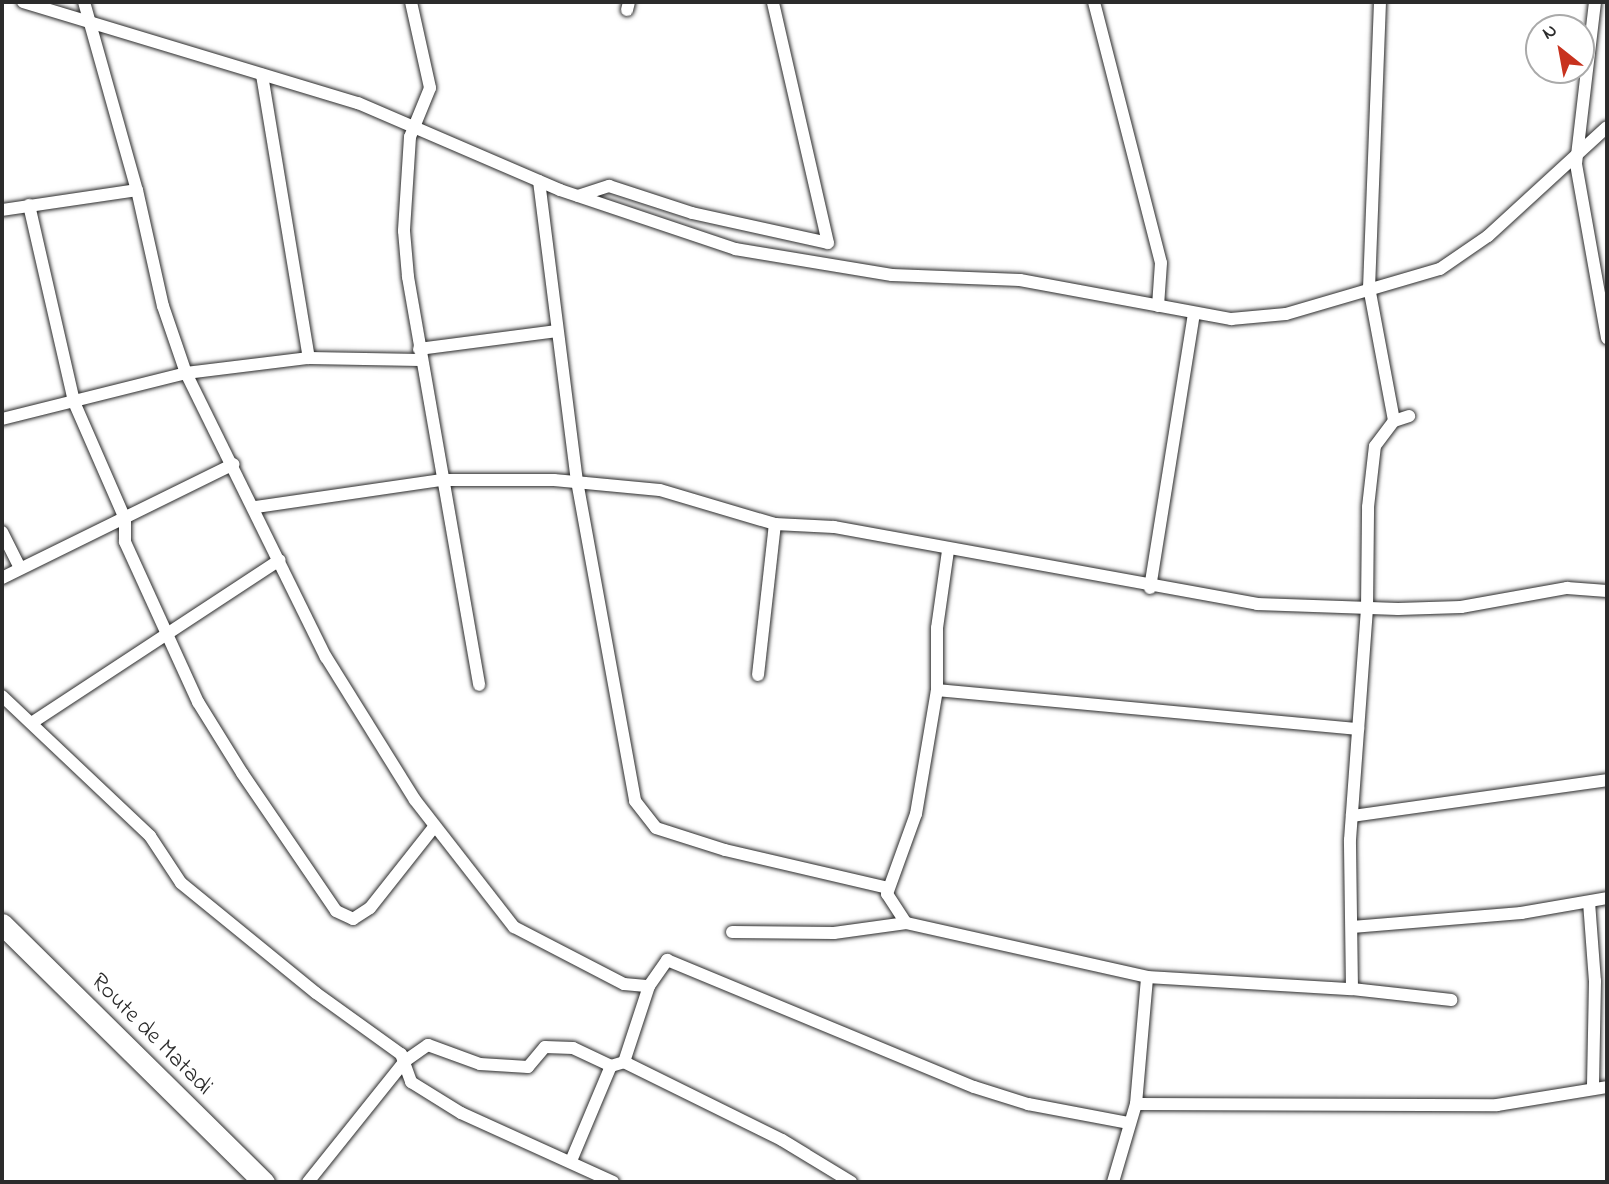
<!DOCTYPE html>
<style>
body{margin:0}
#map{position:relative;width:1609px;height:1184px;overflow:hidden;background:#fff;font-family:"Indie Flower",sans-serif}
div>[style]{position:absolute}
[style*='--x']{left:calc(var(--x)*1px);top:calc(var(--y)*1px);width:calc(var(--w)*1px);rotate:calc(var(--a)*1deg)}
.roads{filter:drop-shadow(0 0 2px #2b2b2b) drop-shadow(0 0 2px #2b2b2b)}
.street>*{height:12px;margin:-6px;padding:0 6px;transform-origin:6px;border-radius:6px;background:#fff}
.highway>*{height:21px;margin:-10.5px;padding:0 10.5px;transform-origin:10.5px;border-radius:10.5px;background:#fff}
span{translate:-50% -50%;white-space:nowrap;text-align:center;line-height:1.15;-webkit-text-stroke:5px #fff;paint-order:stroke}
.street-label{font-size:24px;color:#2b2b2b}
.frame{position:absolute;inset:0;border:4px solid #2b2b2b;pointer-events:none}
.north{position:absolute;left:1525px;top:14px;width:70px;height:70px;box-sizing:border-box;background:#fff;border:2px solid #aaa;border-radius:50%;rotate:329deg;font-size:19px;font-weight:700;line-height:28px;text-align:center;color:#2b2b2b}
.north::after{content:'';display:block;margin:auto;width:24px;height:32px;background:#c8321e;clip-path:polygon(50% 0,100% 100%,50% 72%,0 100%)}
</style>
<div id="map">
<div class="roads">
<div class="street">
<i style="--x:23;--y:2;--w:350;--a:16.8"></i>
<i style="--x:358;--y:103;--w:220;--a:23.3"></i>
<i style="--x:560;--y:190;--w:185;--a:18.6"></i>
<i style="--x:735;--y:249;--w:159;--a:9.4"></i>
<i style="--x:892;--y:275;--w:128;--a:2.2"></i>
<i style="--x:1020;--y:280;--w:215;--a:10.5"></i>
<i style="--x:1231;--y:319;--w:55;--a:-5.2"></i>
<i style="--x:1286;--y:314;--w:160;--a:-16.3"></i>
<i style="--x:1440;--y:269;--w:58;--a:-34.5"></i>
<i style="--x:1488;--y:236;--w:161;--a:-42.5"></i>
<i style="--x:84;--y:2;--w:195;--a:74.3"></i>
<i style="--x:137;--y:190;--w:119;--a:77.4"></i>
<i style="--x:163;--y:306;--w:71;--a:71.1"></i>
<i style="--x:186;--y:373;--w:317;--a:63.8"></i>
<i style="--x:326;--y:657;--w:168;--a:58.1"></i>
<i style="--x:415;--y:800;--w:161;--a:52.1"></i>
<i style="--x:514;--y:927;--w:124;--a:27.4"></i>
<i style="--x:624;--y:984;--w:25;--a:5"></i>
<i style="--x:649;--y:986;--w:32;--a:-55"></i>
<i style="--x:667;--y:960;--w:332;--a:22.5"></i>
<i style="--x:974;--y:1087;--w:57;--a:17.5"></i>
<i style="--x:1028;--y:1104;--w:103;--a:10.7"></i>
<i style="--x:411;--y:2;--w:88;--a:77.5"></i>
<i style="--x:430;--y:88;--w:53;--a:112.2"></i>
<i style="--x:410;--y:137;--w:94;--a:93.7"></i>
<i style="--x:404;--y:231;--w:46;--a:85"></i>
<i style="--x:408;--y:277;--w:414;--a:80.1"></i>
<i style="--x:1094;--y:2;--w:269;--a:75.6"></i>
<i style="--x:1161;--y:263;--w:43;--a:94"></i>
<i style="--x:1380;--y:2;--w:285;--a:92.2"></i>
<i style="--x:1369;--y:287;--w:136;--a:79.4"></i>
<i style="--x:1595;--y:2;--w:163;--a:96.7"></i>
<i style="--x:1576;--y:164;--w:177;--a:79.9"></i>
<i style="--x:627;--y:10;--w:8;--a:-76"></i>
<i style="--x:262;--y:75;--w:287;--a:80.6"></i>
<i style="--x:539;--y:181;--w:302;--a:82.8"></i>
<i style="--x:577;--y:481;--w:325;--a:79.7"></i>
<i style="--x:635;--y:801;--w:34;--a:52"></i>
<i style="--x:656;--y:828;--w:72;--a:17.7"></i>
<i style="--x:725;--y:850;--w:167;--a:13.1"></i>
<i style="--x:578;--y:196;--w:33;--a:-18"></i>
<i style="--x:609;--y:186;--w:87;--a:18"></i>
<i style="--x:692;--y:213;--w:139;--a:12.4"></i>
<i style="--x:828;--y:243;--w:247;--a:-102.9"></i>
<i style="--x:29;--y:205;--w:202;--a:77.1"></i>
<i style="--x:74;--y:402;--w:128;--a:66.4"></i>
<i style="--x:125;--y:519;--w:23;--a:90"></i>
<i style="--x:125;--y:542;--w:176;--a:65.5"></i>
<i style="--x:198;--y:702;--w:84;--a:58.2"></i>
<i style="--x:242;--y:773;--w:167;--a:55.7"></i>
<i style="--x:336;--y:911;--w:19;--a:25"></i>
<i style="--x:353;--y:919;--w:20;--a:-33"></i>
<i style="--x:370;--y:908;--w:103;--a:-51.7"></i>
<i style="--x:2;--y:210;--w:136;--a:-8.4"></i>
<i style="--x:419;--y:349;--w:139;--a:-7.4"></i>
<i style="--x:2;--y:419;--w:190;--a:-14"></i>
<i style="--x:186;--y:373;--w:124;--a:-7"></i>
<i style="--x:309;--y:358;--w:111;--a:1"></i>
<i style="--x:256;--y:507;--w:188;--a:-8.3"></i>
<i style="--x:442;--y:480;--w:112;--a:0"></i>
<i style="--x:554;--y:480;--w:106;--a:5.4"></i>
<i style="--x:660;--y:490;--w:120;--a:16.5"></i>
<i style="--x:775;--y:524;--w:59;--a:2.9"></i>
<i style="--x:834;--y:527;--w:430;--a:10.3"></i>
<i style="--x:1257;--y:604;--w:141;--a:2"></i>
<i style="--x:1398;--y:609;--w:63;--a:-1.8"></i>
<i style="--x:1461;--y:607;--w:108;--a:-10.2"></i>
<i style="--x:1567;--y:588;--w:40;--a:4.3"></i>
<i style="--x:2;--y:532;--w:40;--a:63.4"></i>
<i style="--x:2;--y:578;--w:258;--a:-26.2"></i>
<i style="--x:1150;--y:588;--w:278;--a:-80.9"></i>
<i style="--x:758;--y:675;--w:152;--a:-83.6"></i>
<i style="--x:937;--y:690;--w:423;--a:5.3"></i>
<i style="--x:2;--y:696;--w:204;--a:43.4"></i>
<i style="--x:150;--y:836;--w:56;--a:56.6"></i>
<i style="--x:181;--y:883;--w:174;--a:39.2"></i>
<i style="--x:316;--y:993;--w:105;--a:35.7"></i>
<i style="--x:401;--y:1054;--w:30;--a:70"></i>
<i style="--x:411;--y:1082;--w:59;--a:31.8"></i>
<i style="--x:461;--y:1113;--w:167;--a:24.4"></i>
<i style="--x:33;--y:722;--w:295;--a:-33.3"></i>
<i style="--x:1352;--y:816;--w:258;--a:-8"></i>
<i style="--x:1589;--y:902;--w:79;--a:85.7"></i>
<i style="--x:1595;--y:981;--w:108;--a:91.1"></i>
<i style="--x:906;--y:923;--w:35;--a:-123"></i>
<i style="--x:887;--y:894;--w:85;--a:-70.1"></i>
<i style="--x:916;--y:814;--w:126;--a:-80.4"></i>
<i style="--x:937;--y:690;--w:62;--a:-90"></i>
<i style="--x:937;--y:628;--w:78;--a:-81.9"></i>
<i style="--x:1352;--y:927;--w:170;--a:-4.7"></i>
<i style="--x:1521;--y:913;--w:87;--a:-9.9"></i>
<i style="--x:732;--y:932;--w:102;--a:0.6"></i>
<i style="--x:834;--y:933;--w:73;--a:-7.9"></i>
<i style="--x:906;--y:923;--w:247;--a:12.6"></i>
<i style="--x:1147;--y:977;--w:205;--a:3.4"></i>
<i style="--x:1352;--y:989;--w:100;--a:6.3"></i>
<i style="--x:1352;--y:989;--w:149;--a:-90.8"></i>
<i style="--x:1350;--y:840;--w:232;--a:-85.8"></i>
<i style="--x:1367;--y:609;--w:102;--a:-89.4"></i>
<i style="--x:1368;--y:507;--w:61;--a:-83.5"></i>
<i style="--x:1375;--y:446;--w:31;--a:-53"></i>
<i style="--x:1394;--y:421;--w:16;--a:-18"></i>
<i style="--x:624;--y:1062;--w:80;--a:-71.8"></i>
<i style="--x:1136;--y:1104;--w:361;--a:0.2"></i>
<i style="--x:1497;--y:1105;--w:111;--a:-9.3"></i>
<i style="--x:571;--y:1161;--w:103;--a:-67.2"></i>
<i style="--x:308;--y:1182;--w:155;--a:-51.3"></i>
<i style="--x:405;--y:1061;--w:28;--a:-35"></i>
<i style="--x:428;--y:1045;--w:55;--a:20.1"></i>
<i style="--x:480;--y:1064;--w:48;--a:3.6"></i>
<i style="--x:528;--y:1067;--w:26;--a:-50"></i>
<i style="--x:545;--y:1047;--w:28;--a:2"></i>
<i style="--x:573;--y:1048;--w:42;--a:25.3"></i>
<i style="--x:611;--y:1066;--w:14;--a:-17"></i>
<i style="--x:624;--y:1062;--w:176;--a:26.3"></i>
<i style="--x:782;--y:1140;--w:81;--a:31.3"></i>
<i style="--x:1113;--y:1182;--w:81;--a:-73.6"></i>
<i style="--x:1136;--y:1104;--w:127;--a:-85"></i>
</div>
<div class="highway">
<i style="--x:2;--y:924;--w:368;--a:44.6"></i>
</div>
</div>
<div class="street-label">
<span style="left:151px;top:1035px;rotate:45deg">Route de Matadi</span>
</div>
<div class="frame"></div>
<div class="north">N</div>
</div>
